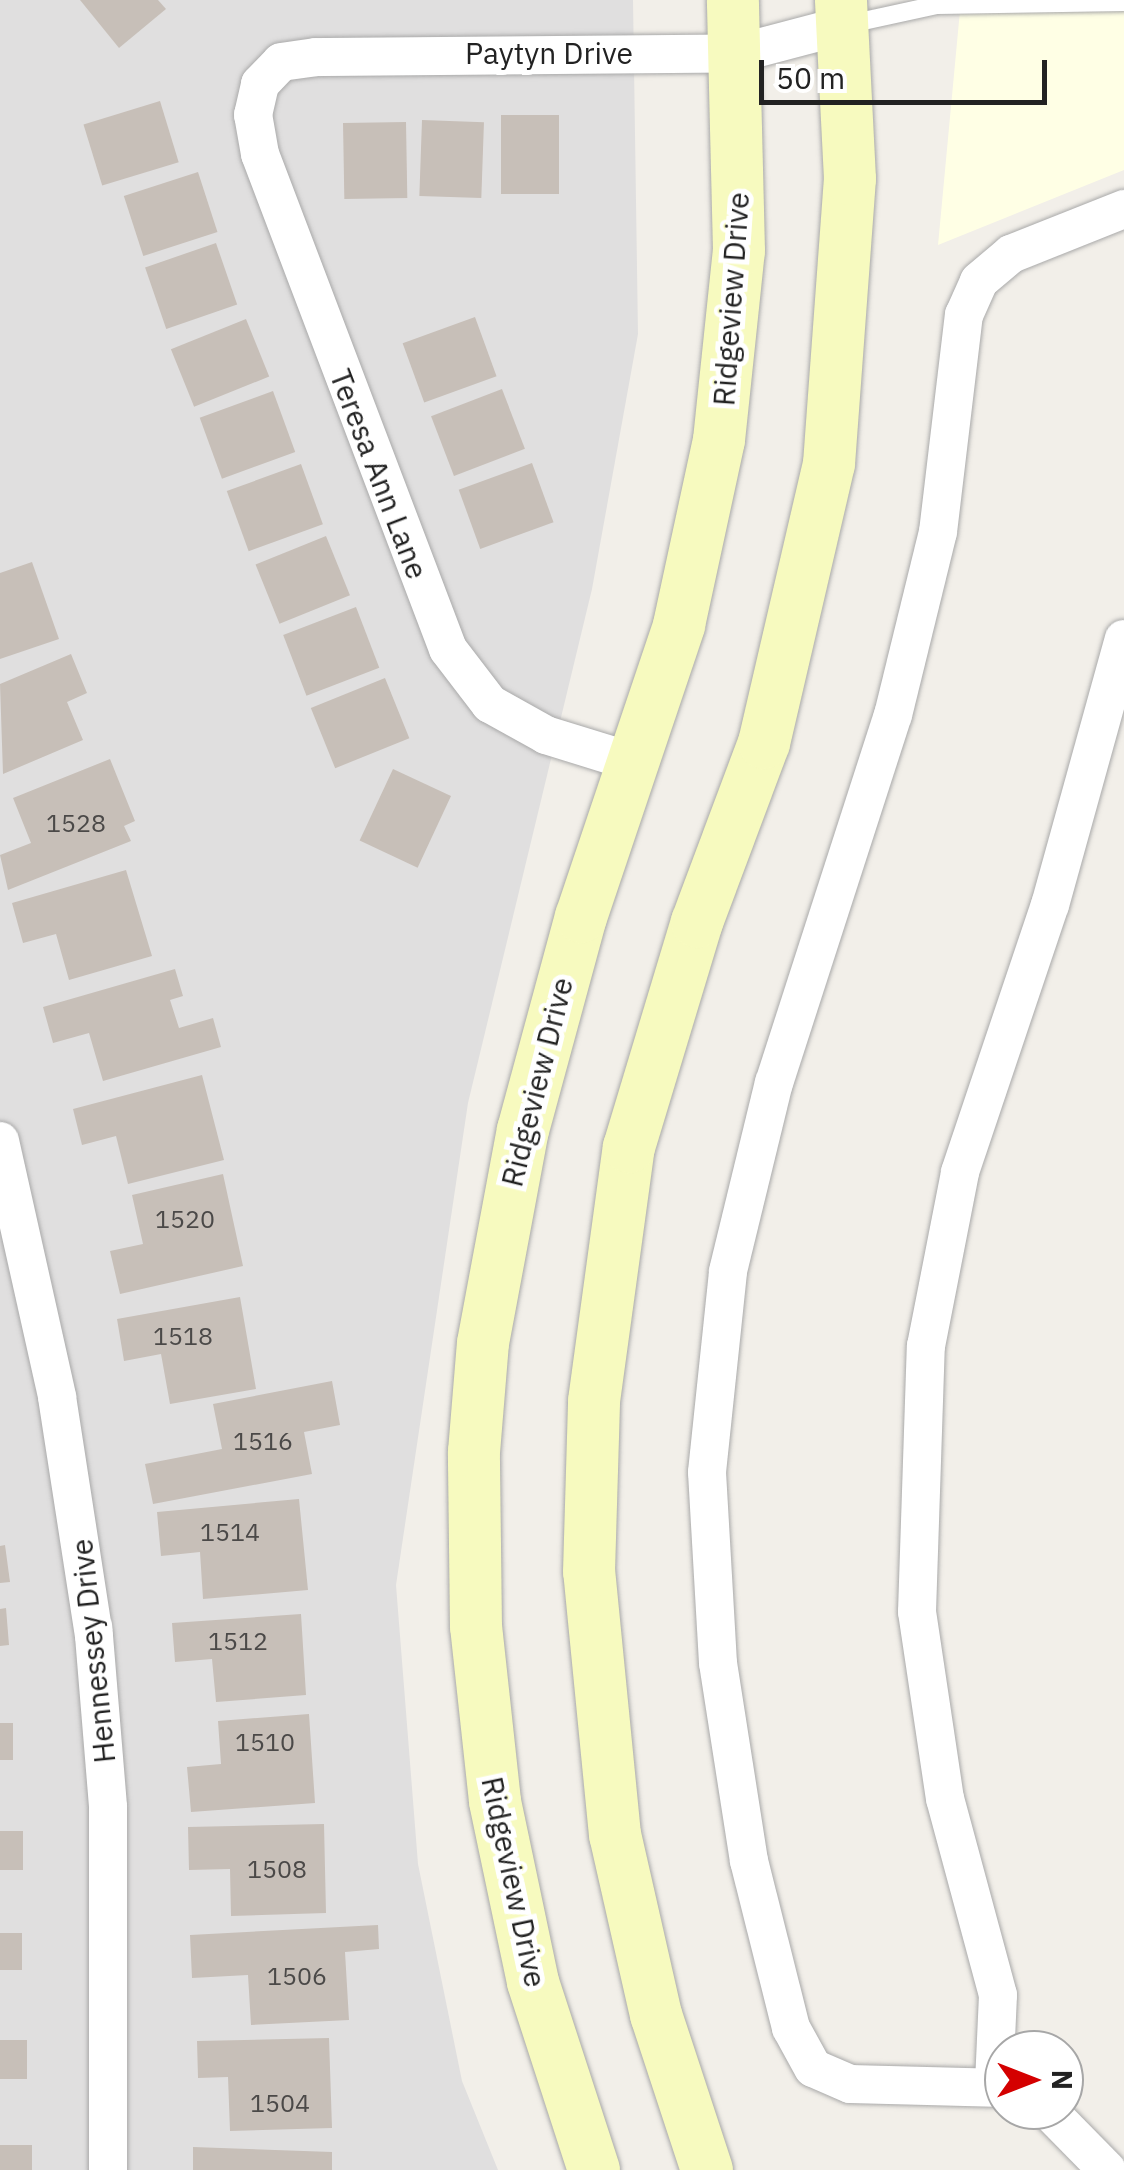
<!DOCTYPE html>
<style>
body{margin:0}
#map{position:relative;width:1124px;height:2170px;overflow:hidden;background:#f2efe9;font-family:"IBM Plex Sans",sans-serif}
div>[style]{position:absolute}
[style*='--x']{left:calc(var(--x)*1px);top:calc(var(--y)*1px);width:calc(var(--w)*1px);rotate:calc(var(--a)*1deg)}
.residential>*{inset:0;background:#e0dfdf}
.education>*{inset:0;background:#ffffe5}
.building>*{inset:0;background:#c7bfb8;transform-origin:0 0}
.roads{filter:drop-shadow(0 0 2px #a9a9a9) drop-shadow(0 0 2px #a9a9a9)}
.lane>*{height:18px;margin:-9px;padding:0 9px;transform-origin:9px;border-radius:9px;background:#fff}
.street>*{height:38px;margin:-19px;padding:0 19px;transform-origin:19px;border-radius:19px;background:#fff}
.secondary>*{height:52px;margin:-26px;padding:0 26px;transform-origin:26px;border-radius:26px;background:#f7fabf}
span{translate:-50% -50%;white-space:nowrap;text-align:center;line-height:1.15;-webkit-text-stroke:10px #fff;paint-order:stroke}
.number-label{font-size:25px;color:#4b4948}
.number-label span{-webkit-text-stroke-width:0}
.street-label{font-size:30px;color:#222}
.north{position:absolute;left:984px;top:2030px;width:100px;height:100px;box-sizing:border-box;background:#fff;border:2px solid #a7a7a7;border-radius:50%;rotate:90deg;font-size:28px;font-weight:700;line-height:40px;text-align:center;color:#222}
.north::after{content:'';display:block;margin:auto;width:35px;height:45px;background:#d40000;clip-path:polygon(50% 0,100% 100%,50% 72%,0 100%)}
.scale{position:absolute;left:759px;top:60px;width:288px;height:45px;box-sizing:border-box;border:5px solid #222;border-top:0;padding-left:12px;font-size:30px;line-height:35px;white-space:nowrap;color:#222;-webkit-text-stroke:8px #fff;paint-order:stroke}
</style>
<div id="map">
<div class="residential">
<i style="clip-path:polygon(0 0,633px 0,638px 334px,592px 589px,468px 1103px,396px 1585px,418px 1864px,462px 2081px,498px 2170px,0 2170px)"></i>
</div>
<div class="education">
<i style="clip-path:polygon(961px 0,1124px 0,1124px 170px,938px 245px)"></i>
</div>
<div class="building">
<i style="clip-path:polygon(80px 0,158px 0,166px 9px,119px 48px)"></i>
<i style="left:160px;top:101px;width:64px;height:80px;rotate:73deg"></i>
<i style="left:501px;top:115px;width:58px;height:79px"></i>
<i style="left:422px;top:120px;width:62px;height:76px;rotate:2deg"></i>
<i style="left:406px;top:122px;width:76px;height:63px;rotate:89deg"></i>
<i style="left:198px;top:172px;width:63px;height:78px;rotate:72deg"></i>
<i style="left:216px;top:243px;width:65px;height:75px;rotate:71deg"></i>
<i style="left:475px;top:317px;width:63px;height:77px;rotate:70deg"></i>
<i style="left:246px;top:319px;width:62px;height:81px;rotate:68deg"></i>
<i style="left:502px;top:389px;width:64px;height:76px;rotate:69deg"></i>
<i style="left:273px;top:391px;width:65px;height:78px;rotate:70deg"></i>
<i style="left:532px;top:463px;width:63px;height:78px;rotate:70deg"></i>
<i style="left:301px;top:464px;width:64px;height:79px;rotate:70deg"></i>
<i style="left:326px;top:536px;width:64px;height:76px;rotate:68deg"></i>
<i style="clip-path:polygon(32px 562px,59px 639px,0 659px,0 573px)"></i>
<i style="left:356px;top:607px;width:65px;height:78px;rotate:69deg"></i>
<i style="clip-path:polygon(71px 654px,87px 693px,67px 702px,83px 740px,3px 774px,0 684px)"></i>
<i style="left:385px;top:678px;width:65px;height:80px;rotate:68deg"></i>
<i style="clip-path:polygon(110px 759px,135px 821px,124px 826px,131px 841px,8px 890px,0 855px,31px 843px,13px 798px)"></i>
<i style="left:393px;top:769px;width:64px;height:79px;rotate:25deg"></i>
<i style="clip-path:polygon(126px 870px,152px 956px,69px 980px,56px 934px,23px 943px,12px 903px)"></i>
<i style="clip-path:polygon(175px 969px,183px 996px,170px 1000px,179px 1028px,213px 1018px,221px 1047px,103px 1081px,89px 1033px,53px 1043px,43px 1007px)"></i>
<i style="clip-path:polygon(202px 1075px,224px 1160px,128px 1184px,116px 1136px,82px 1145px,73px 1109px)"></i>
<i style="clip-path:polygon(223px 1174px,243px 1266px,120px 1294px,110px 1251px,143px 1244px,132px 1195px)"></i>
<i style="clip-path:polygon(240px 1297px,256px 1389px,170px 1404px,161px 1354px,124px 1361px,117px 1319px)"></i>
<i style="clip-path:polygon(332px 1381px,340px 1425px,304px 1432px,312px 1474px,153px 1504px,145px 1464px,222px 1449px,213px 1404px)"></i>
<i style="clip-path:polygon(299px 1499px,308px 1590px,203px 1599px,200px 1552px,161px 1556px,157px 1512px)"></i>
<i style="clip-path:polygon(5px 1545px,10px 1582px,0 1583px,0 1546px)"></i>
<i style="clip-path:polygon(6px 1608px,9px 1645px,0 1646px,0 1609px)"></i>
<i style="clip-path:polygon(301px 1614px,306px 1695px,216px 1702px,212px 1659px,175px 1662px,172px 1623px)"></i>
<i style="clip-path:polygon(309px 1714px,315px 1803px,191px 1812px,187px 1767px,221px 1764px,218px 1721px)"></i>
<i style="left:0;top:1723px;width:13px;height:37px"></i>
<i style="clip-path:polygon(324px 1824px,326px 1913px,231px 1916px,230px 1869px,189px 1870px,188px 1827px)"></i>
<i style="left:0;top:1831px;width:23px;height:39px"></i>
<i style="clip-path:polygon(378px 1925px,379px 1949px,345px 1952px,349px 2020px,251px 2025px,248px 1975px,192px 1978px,190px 1935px)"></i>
<i style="left:0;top:1933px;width:22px;height:37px"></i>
<i style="clip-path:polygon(329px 2038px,332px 2128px,230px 2131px,228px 2077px,198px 2078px,197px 2041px)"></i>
<i style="left:0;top:2040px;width:27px;height:39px"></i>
<i style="left:32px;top:2145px;width:25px;height:32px;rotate:90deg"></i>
<i style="clip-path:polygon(193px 2147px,332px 2152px,332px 2170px,193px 2170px)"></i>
</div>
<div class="roads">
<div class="lane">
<i style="--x:845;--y:25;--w:94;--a:-12.3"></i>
<i style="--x:937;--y:5;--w:187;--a:-0.9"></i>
</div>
<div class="street">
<i style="--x:633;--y:762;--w:91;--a:-162.8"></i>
<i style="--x:546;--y:735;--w:64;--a:-151"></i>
<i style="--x:490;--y:704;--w:69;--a:-127.4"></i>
<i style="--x:448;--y:649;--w:529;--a:-110.8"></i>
<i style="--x:260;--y:154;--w:40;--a:-100"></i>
<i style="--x:253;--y:115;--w:32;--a:-77"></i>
<i style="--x:260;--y:84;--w:30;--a:-46"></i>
<i style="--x:281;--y:62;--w:35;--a:-8"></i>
<i style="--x:316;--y:57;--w:423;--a:-0.5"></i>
<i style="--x:739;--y:53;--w:110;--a:-14.8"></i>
<i style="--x:0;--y:1141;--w:262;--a:77.4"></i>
<i style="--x:57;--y:1397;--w:242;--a:81.2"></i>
<i style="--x:94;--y:1636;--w:172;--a:85.3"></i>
<i style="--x:108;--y:1807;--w:363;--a:90"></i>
<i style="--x:994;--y:2083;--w:88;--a:-87.4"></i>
<i style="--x:998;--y:1995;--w:203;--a:-105.1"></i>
<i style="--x:945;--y:1799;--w:189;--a:-98.5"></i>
<i style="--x:917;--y:1612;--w:266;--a:-88.1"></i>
<i style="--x:926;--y:1346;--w:177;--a:-78.9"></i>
<i style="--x:960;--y:1172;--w:282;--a:-71.4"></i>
<i style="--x:1050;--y:905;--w:276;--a:-74.5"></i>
<i style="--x:1004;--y:2088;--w:154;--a:-178.5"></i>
<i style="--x:850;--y:2084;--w:40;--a:-156.6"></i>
<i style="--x:813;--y:2068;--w:46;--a:-118.8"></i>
<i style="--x:791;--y:2028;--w:172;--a:-104.1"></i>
<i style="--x:749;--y:1861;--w:200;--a:-98.9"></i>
<i style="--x:718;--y:1663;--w:191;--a:-93.3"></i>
<i style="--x:707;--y:1472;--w:202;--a:-84"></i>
<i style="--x:728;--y:1271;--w:194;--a:-76.3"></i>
<i style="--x:774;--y:1083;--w:387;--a:-72.1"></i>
<i style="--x:893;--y:715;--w:188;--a:-76.2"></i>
<i style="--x:938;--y:532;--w:219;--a:-83.2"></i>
<i style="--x:964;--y:315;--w:37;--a:-66"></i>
<i style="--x:979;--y:281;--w:42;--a:-40.2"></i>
<i style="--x:1011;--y:254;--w:122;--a:-21.7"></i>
<i style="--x:1048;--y:2110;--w:84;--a:45.5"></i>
</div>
<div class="secondary">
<i style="--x:594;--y:2170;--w:198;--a:-108"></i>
<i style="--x:533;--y:1982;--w:185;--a:-101.9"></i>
<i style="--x:495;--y:1801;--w:175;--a:-96.2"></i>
<i style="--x:476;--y:1627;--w:175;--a:-90.7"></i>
<i style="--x:474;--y:1452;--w:109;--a:-85.3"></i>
<i style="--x:483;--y:1343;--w:217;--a:-79.4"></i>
<i style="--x:523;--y:1130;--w:221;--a:-74.8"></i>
<i style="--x:581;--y:917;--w:308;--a:-71.4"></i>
<i style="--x:679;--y:625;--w:189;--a:-77.8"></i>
<i style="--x:719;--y:440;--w:190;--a:-84"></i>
<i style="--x:739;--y:251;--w:251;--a:-91.4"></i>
<i style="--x:707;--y:2170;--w:163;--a:-108.2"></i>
<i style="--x:656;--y:2015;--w:185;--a:-102.8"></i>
<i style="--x:615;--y:1835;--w:264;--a:-95.6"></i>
<i style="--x:589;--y:1572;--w:171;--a:-88.3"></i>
<i style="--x:594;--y:1401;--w:256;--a:-82.2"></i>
<i style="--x:629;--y:1147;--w:235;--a:-73.2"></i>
<i style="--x:697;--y:922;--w:191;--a:-69.5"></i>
<i style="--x:764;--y:743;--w:286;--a:-76.9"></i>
<i style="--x:829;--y:464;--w:286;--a:-85.8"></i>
<i style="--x:850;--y:179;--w:179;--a:-92.9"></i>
</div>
</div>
<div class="number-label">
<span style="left:76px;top:823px">1528</span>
<span style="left:185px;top:1219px">1520</span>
<span style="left:183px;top:1336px">1518</span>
<span style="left:263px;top:1441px">1516</span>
<span style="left:230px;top:1532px">1514</span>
<span style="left:238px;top:1641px">1512</span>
<span style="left:265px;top:1742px">1510</span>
<span style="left:277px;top:1869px">1508</span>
<span style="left:297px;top:1976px">1506</span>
<span style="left:280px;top:2103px">1504</span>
</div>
<div class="street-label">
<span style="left:549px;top:53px">Paytyn Drive</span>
<span style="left:731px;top:299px;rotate:-86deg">Ridgeview Drive</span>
<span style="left:379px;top:474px;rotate:69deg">Teresa Ann Lane</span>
<span style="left:537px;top:1082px;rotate:-76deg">Ridgeview Drive</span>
<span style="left:93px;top:1651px;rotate:-96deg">Hennessey Drive</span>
<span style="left:514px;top:1882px;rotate:78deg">Ridgeview Drive</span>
</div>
<div class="north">N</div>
<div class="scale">50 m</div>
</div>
